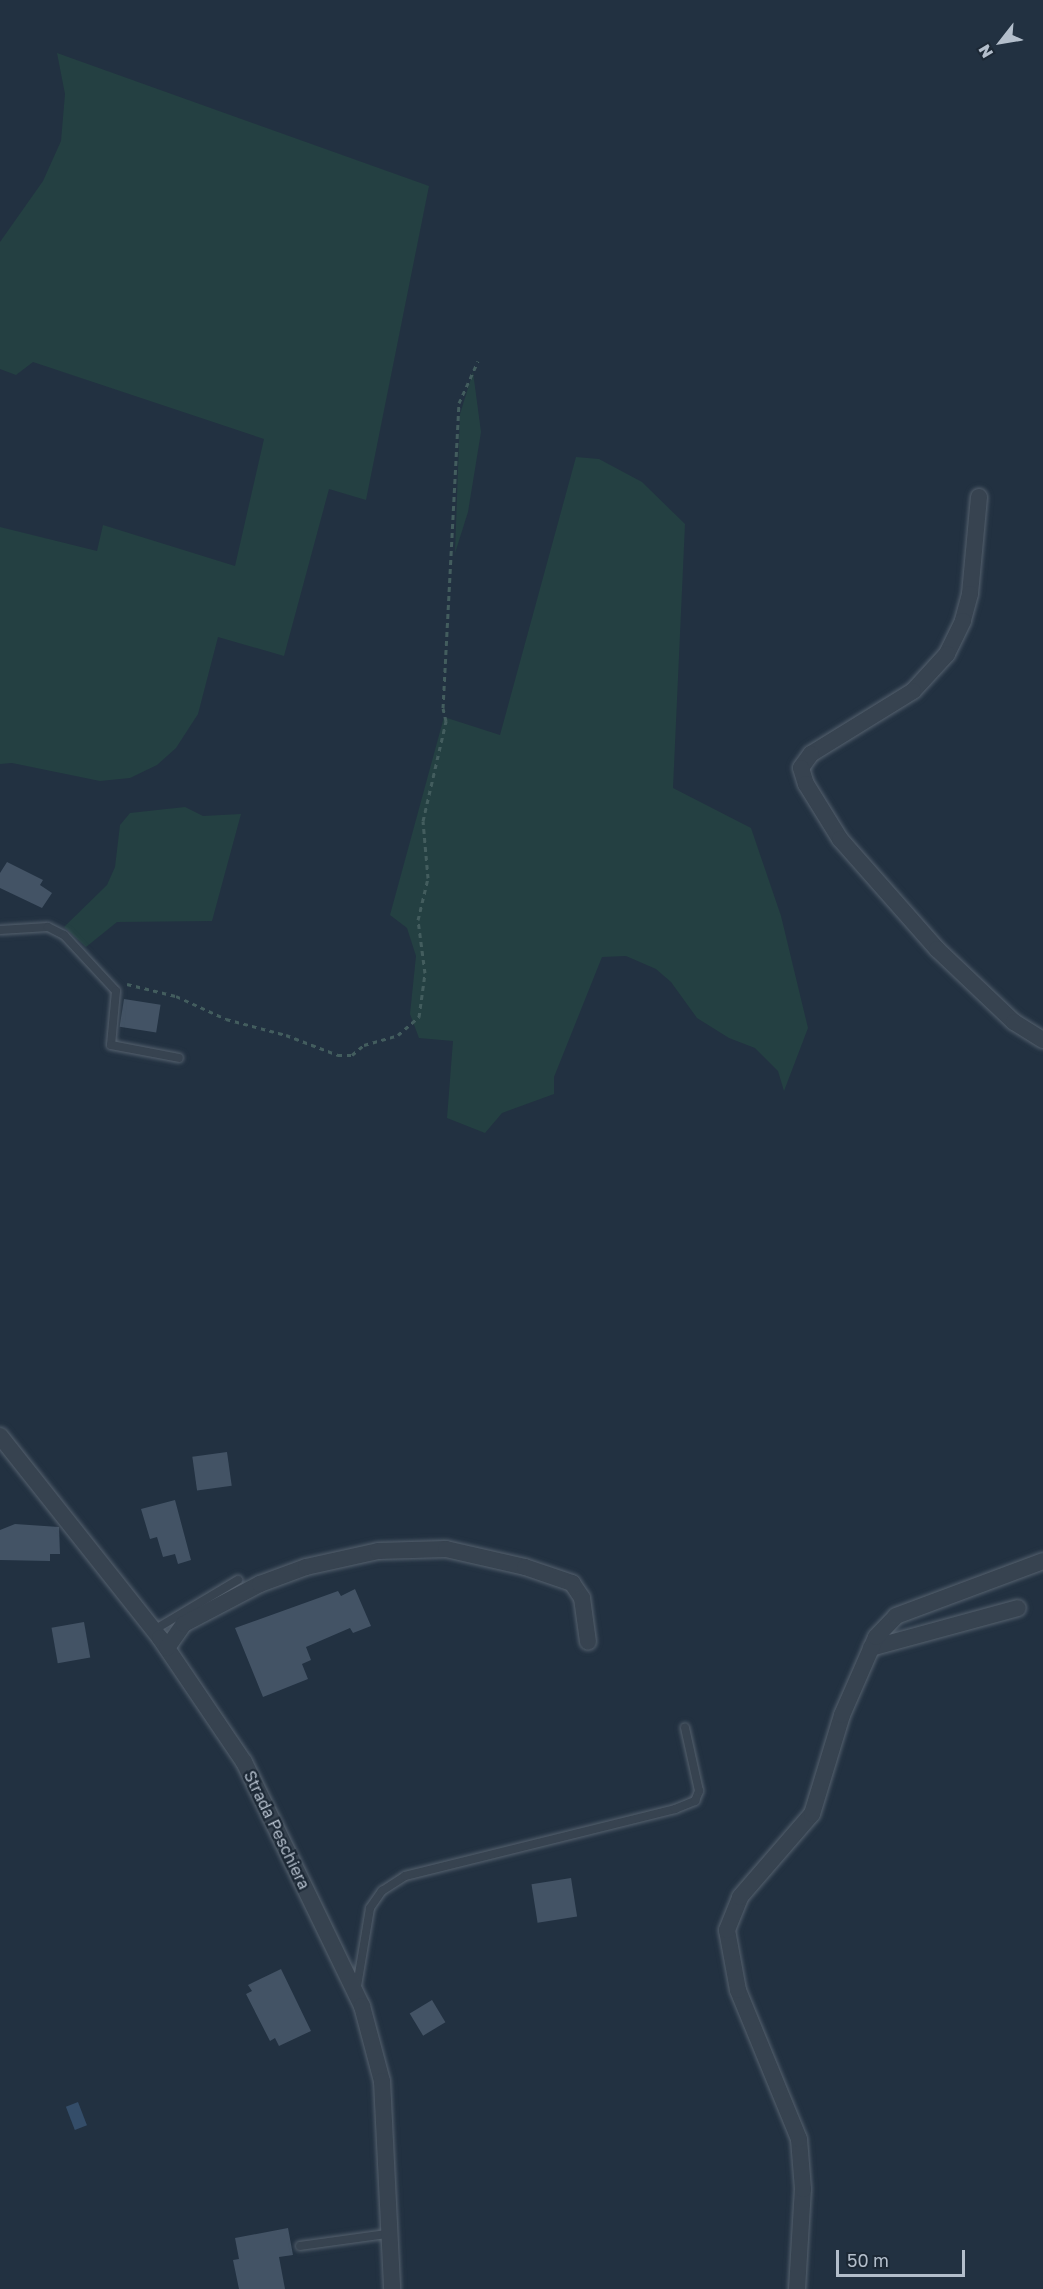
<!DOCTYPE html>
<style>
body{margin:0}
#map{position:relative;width:1043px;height:2289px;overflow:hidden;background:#223141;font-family:"Golos Text",sans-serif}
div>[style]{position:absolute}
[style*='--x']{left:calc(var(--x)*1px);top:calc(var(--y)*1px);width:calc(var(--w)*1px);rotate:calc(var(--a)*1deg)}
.green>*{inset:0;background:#244042}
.water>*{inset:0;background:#344d69;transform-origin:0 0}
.building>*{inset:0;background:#435365;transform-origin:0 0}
.path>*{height:3px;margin-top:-1.5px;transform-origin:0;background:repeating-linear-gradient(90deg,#435d5e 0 4.5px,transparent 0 9px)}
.roads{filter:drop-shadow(0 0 2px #55616e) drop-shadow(0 0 2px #55616e)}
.service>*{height:8px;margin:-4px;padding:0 4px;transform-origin:4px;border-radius:4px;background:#374350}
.minor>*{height:16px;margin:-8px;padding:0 8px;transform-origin:8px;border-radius:8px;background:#374350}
span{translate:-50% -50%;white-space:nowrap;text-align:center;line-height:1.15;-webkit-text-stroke:4.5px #1c2835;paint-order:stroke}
.street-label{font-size:16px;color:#b3becb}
.north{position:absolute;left:971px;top:12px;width:60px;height:60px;-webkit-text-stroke:4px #1c2835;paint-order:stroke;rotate:239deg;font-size:16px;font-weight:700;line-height:24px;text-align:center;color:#b3becb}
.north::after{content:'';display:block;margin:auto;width:21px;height:27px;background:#b3becb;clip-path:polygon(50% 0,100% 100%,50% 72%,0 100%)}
.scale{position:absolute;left:836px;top:2250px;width:129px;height:27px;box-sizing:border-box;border:3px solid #b3becb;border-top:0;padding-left:8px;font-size:18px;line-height:21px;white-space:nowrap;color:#b3becb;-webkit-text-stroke:4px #1c2835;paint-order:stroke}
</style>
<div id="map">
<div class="green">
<i style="clip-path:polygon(57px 53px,429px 186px,366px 500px,329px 489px,284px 656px,218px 637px,198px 714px,176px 748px,157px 765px,130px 778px,100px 781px,12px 763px,0 764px,0 527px,97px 551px,103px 525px,235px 566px,264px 439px,33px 362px,16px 375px,0 369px,0 242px,43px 181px,61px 141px,65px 94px)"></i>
<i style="clip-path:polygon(473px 372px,481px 432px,468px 512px,455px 553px,460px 414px)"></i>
<i style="clip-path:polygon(576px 457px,599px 459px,642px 482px,685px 524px,673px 788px,751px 828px,781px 916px,808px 1028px,784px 1091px,778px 1071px,755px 1048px,729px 1038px,697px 1018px,671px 982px,656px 969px,626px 956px,602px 957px,554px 1077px,554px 1094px,502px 1113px,485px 1133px,447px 1118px,453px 1041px,419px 1038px,410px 1014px,416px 956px,407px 928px,390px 915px,444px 717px,500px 735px)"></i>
<i style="clip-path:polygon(185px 807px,203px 816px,241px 814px,212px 921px,117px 922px,86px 947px,64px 927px,107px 885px,115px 867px,120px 825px,130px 813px)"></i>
</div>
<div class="water">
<i style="left:78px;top:2102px;width:25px;height:13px;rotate:69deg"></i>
</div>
<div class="building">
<i style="clip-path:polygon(7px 862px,43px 880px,40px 885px,52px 893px,42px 908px,0 888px,0 873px)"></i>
<i style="left:124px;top:999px;width:37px;height:28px;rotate:9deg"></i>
<i style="left:227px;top:1452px;width:34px;height:35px;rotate:82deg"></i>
<i style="clip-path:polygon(175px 1500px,191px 1560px,178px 1564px,175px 1554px,163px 1557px,157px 1537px,150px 1539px,141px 1509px)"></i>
<i style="clip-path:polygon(15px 1524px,59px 1527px,60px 1554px,50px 1554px,50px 1561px,0 1560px,0 1530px)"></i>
<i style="clip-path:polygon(355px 1589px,371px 1626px,353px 1633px,350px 1628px,306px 1647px,311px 1660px,302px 1664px,308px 1679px,263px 1697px,235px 1628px,338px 1591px,341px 1596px)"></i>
<i style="left:84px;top:1622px;width:36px;height:33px;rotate:80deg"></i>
<i style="left:571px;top:1878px;width:39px;height:40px;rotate:81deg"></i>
<i style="clip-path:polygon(281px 1969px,311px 2031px,279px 2046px,275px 2038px,270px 2041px,246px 1994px,252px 1991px,248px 1985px)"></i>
<i style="left:432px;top:2000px;width:26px;height:26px;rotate:59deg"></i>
<i style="clip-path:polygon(288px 2228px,293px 2255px,279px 2257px,285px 2289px,239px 2289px,233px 2260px,239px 2259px,235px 2238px)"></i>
</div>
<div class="path">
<i style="--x:127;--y:984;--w:50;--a:13.8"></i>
<i style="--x:176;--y:996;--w:55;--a:24.7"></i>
<i style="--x:226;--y:1019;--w:62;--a:14.9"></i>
<i style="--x:286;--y:1035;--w:56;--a:21"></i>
<i style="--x:338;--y:1055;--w:14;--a:0"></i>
<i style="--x:352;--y:1055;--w:16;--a:-40"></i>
<i style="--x:364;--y:1045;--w:35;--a:-16"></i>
<i style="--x:398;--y:1035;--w:28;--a:-41"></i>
<i style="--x:419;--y:1017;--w:44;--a:-82.2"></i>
<i style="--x:425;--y:973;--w:53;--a:-97.5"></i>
<i style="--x:418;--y:920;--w:43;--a:-76.6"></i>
<i style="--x:428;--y:878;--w:57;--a:-95"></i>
<i style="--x:423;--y:821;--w:103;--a:-77"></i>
<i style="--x:446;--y:721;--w:13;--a:-103"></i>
<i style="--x:443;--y:708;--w:305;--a:-87"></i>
<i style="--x:459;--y:403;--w:46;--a:-65.7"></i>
</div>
<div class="roads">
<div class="service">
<i style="--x:0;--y:930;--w:48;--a:-3.6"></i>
<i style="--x:48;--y:927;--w:18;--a:27"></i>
<i style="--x:64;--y:935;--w:76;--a:47.1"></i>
<i style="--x:116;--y:991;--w:54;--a:95.3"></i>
<i style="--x:111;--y:1045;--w:69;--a:10.8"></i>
<i style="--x:154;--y:1630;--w:98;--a:-30.8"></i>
<i style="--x:356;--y:1992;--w:85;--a:-80.5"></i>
<i style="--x:370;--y:1908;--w:21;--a:-55"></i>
<i style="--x:382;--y:1891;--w:27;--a:-33"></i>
<i style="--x:405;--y:1876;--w:278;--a:-13.9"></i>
<i style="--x:675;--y:1809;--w:22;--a:-22"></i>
<i style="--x:695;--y:1801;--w:11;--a:-68"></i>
<i style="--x:699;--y:1791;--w:65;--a:-102.5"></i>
<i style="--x:300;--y:2246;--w:87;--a:-7.9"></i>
</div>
<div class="minor">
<i style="--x:979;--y:497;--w:97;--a:95.3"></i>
<i style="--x:970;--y:594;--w:28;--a:105"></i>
<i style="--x:963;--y:621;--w:37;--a:116"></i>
<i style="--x:947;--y:654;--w:50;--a:132.6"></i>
<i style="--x:913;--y:691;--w:120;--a:148.3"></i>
<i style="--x:811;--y:754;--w:17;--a:126"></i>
<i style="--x:801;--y:768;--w:17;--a:73"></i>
<i style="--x:806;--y:784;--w:65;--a:58.3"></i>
<i style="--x:840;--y:839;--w:147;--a:48.6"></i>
<i style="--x:937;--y:949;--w:106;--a:43.5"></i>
<i style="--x:1014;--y:1022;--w:34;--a:32"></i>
<i style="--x:0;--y:1436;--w:258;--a:51.6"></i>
<i style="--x:160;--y:1638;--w:150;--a:55.9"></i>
<i style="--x:244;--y:1762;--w:271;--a:64.2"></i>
<i style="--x:362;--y:2006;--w:78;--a:75.1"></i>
<i style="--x:382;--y:2081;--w:208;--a:87.2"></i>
<i style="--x:167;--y:1648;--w:29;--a:-55"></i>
<i style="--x:184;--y:1624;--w:86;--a:-27.8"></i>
<i style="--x:260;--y:1584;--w:49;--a:-20.3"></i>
<i style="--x:306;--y:1567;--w:74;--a:-12.5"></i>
<i style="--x:378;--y:1551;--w:68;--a:-1.7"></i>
<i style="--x:446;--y:1549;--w:81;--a:12.8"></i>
<i style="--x:525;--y:1567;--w:50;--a:18.8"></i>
<i style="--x:572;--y:1583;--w:18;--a:56"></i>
<i style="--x:582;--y:1598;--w:44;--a:82.2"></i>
<i style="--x:871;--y:1648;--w:152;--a:-15.2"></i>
<i style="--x:797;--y:2289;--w:100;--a:-86.6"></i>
<i style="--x:803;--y:2189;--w:50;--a:-94.6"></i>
<i style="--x:799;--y:2139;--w:161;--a:-112.3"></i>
<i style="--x:738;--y:1990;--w:61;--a:-100.4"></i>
<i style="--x:727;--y:1930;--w:35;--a:-68"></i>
<i style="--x:740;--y:1897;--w:110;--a:-49.1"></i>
<i style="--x:812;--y:1814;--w:103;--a:-73.1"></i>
<i style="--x:842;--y:1715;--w:85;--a:-66.4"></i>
<i style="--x:876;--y:1637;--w:29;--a:-46"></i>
<i style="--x:896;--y:1616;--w:157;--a:-20.5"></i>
</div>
</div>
<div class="street-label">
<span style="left:277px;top:1830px;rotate:64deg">Strada Peschiera</span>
</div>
<div class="north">N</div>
<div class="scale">50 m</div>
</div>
